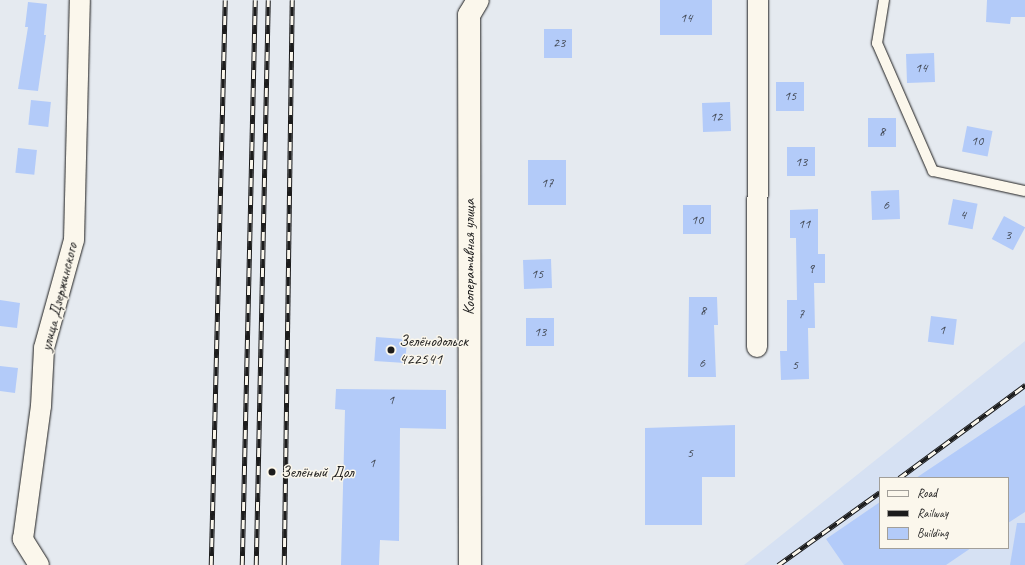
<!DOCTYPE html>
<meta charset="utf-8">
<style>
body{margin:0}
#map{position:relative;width:1025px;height:565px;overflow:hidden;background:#e5eaf0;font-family:Caveat,sans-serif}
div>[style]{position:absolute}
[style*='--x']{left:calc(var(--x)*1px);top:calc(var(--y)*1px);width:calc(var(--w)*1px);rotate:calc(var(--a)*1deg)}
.built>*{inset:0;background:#d6e1f3}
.building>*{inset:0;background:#b3cbf9;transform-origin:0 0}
.roads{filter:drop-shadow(0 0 1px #1c1c1c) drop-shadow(0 0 1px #1c1c1c)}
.lane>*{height:10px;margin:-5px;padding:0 5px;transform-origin:5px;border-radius:5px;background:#fbf7ec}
.street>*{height:20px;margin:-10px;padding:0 10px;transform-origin:10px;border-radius:10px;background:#fbf7ec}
.secondary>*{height:22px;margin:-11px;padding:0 11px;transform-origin:11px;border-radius:11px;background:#fbf7ec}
.rail>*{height:4.5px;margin-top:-2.25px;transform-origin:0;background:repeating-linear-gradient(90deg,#fbf7ec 0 9px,#1c1c1c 0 18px);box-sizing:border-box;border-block:1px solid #1c1c1c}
.dots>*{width:11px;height:11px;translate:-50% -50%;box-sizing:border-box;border:2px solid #fbf7ec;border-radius:50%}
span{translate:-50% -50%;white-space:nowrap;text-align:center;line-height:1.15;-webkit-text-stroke:3px #fbf7ec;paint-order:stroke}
.number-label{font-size:14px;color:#424853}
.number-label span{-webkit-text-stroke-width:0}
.street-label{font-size:16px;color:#1c1c1c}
.poi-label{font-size:16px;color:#1c1c1c}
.left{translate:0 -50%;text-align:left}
.legend{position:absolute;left:879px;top:477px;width:130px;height:72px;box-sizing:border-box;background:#fbf7ec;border:1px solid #a29f99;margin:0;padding:5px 7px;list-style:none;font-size:12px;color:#1c1c1c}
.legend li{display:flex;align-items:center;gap:8px;height:20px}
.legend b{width:20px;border:1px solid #a29f99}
</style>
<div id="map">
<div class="built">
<i style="clip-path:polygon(evenodd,1025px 341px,1025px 565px,744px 565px,1025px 341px,880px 478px,1008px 478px,1008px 548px,880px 548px,880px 478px)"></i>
</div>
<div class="building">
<i style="left:660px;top:0;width:52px;height:35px"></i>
<i style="clip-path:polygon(987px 0,1025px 0,1025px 17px,1011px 17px,1010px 24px,986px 22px)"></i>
<i style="clip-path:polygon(28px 2px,47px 4px,44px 35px,46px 35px,38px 91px,18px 89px,28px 27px,25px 27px)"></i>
<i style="left:544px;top:29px;width:28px;height:29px"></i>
<i style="left:934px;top:53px;width:29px;height:28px;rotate:88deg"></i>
<i style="left:776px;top:82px;width:28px;height:29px"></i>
<i style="left:31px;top:100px;width:20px;height:25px;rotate:6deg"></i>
<i style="left:730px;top:102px;width:29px;height:28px;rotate:88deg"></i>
<i style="left:868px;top:118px;width:28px;height:29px"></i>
<i style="left:967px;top:126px;width:26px;height:26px;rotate:11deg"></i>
<i style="left:815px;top:147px;width:29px;height:28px;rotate:90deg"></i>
<i style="left:18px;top:148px;width:19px;height:25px;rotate:6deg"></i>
<i style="left:566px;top:160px;width:45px;height:38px;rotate:90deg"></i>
<i style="left:899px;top:190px;width:29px;height:28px;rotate:88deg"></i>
<i style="left:953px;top:199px;width:25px;height:26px;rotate:11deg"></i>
<i style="left:711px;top:205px;width:29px;height:28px;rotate:90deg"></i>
<i style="clip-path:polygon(818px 209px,818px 254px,825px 254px,825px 283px,814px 283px,815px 328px,808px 328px,809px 379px,781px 380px,780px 351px,787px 351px,787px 300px,797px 300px,796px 238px,790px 238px,790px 210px)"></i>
<i style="left:1004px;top:216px;width:24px;height:26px;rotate:28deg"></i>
<i style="left:551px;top:259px;width:29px;height:28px;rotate:88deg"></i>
<i style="clip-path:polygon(689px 297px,717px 297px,718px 325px,714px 325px,716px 377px,688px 377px)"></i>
<i style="clip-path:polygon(0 300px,20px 303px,17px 328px,0 326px)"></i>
<i style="left:931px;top:316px;width:26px;height:26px;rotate:7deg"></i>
<i style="left:554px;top:318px;width:28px;height:28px;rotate:90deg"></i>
<i style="left:376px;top:337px;width:31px;height:24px;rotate:4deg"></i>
<i style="clip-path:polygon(0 366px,18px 368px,15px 393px,0 391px)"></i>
<i style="clip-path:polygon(336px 389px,446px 390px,446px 429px,400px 428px,399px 541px,380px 540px,379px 565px,341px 565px,345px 410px,335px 409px)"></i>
<i style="clip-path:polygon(1025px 405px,1025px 512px,1008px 523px,1008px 478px,916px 478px)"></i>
<i style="clip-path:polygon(735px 425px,735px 477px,702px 477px,702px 525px,645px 525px,645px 428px)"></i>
<i style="clip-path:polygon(880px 502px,880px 548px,971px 548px,946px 565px,844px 565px,826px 539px)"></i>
<i style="clip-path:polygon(1017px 523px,1025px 523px,1025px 565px,1010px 565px)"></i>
</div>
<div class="roads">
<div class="lane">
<i style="--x:884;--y:0;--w:44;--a:99.2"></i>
<i style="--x:877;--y:43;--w:140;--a:66.4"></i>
<i style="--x:933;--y:171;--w:94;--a:12.3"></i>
</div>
<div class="street">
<i style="--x:757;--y:347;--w:347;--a:-89.8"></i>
<i style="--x:39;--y:565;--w:31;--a:-122"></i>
<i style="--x:23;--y:539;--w:134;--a:-82.3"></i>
<i style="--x:41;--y:406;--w:58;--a:-87"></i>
<i style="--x:44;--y:348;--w:112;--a:-74.5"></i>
<i style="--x:74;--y:240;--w:240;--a:-88.6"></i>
</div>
<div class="secondary">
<i style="--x:470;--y:565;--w:550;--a:-90.1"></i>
<i style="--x:469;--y:15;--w:17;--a:-59"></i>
</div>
</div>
<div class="rail">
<i style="--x:899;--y:478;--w:157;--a:-36.4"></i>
<i style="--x:211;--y:565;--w:565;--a:-88.58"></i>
<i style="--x:242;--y:565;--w:565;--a:-88.68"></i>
<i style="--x:256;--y:565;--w:565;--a:-88.78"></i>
<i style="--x:284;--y:565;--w:565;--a:-89.19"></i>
<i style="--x:778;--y:565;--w:125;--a:-35.6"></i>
</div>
<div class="dots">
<i style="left:391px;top:350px;background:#1c1c1c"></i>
<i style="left:272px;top:472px;background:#1c1c1c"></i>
</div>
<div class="number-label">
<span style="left:686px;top:18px">14</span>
<span style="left:559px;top:43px">23</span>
<span style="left:921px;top:68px">14</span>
<span style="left:790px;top:96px">15</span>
<span style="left:716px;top:117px">12</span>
<span style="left:882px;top:132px">8</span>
<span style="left:977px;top:141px">10</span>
<span style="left:801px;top:162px">13</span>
<span style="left:547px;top:183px">17</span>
<span style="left:886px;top:205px">6</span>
<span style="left:963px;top:215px">4</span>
<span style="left:697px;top:220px">10</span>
<span style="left:804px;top:224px">11</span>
<span style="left:1008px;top:235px">3</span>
<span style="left:811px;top:269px">9</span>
<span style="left:537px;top:274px">15</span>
<span style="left:703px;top:311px">8</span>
<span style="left:801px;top:314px">7</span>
<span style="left:942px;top:330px">1</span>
<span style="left:540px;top:332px">13</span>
<span style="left:702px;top:363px">6</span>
<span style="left:795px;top:365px">5</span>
<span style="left:391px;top:400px">1</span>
<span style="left:690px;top:453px">5</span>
<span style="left:372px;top:463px">1</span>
</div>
<div class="street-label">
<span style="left:469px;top:257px;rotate:-90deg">Кооперативная улица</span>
<span style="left:59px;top:297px;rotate:-76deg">улица Дзержинского</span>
</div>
<div class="poi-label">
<span class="left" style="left:399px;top:350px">Зелёнодольск<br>422541</span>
<span class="left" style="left:281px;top:472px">Зелёный Дол</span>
</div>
<ul class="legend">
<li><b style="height:5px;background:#fbf7ec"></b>Road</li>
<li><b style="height:5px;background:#1c1c1c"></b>Railway</li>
<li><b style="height:11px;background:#b3cbf9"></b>Building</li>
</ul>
</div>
